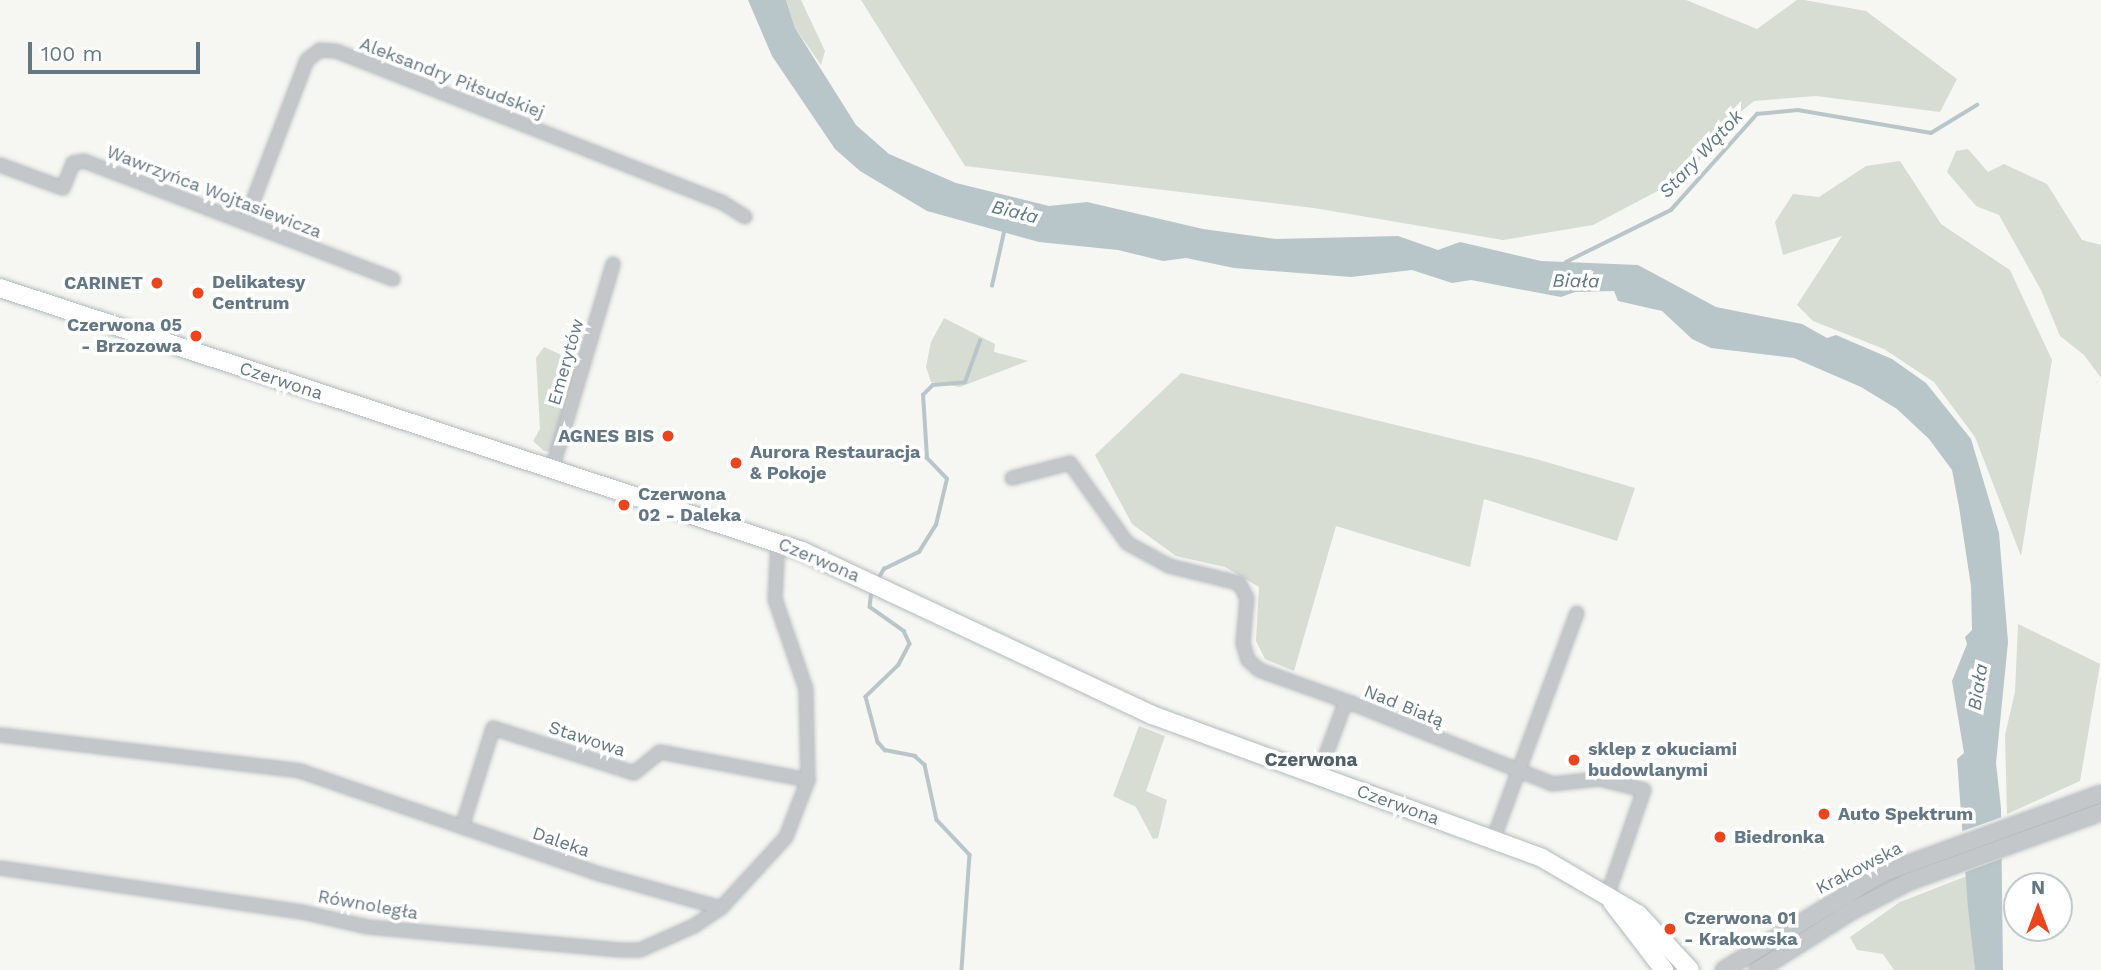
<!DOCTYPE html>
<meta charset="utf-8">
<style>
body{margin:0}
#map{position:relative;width:2101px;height:970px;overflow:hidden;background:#f6f6f2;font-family:"Work Sans",sans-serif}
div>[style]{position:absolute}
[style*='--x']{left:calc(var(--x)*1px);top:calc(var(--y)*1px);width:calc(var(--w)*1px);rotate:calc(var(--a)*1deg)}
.green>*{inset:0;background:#d7ddd3}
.water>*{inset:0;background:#b8c6c9}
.pier>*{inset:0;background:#f6f6f2}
.stream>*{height:3.5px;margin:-1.75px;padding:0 1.75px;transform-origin:1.75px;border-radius:1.75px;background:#b8c6c9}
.roads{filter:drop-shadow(0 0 2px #b3b9bd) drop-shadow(0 0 2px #b3b9bd)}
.minor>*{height:12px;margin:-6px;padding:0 6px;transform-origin:6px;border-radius:6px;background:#c3c7ca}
.tertiary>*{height:16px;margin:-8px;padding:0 8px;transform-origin:8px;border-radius:8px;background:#c3c7ca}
.secondary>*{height:18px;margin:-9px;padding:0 9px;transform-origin:9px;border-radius:9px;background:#fff}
.dots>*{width:19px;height:19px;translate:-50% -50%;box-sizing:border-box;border:4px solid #fff;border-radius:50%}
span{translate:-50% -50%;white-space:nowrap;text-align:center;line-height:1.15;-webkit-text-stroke:7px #fff;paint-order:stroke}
.street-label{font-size:18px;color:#647784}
.poi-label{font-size:18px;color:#647784;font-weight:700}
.right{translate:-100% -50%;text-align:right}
.left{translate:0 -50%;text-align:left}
.water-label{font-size:19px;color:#5f7981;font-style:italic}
.neighbourhood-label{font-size:19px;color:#526069;font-weight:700}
.north{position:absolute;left:2003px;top:872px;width:70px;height:70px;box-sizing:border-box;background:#fff;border:2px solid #c1c9ce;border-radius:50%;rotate:0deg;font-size:19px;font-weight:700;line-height:28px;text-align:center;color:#647784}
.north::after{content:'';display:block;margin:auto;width:24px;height:32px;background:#e9461f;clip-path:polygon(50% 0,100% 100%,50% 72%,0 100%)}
.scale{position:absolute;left:28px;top:42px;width:172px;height:32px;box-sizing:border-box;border:4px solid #647784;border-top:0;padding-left:9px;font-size:21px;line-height:24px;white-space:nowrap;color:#647784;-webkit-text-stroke:5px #fff;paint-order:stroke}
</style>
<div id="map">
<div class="green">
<i style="clip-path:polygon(786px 0,801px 0,825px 51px,821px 65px,795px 28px)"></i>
<i style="clip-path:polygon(861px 0,1686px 0,1757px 29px,1797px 0,1804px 0,1866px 11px,1957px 79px,1940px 112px,1816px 96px,1754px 101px,1728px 122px,1688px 175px,1593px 225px,1503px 240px,1314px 208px,965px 166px)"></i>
<i style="clip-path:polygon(1968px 149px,1988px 172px,2004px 164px,2047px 184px,2082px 240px,2101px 245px,2101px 378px,2084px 355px,2060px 336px,2041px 290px,1999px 215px,1976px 206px,1947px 172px,1956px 151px)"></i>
<i style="clip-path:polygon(1900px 161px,1941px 224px,2010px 270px,2052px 360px,2021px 556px,1975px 437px,1934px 382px,1884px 349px,1813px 321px,1797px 305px,1842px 236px,1783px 255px,1775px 222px,1793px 194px,1819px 197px,1866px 166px)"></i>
<i style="clip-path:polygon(944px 318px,995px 344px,994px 352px,1028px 361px,960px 387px,931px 382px,926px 367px,931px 342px)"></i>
<i style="clip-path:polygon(544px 347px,583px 365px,556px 452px,544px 451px,533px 441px,540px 429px,536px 358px)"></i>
<i style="clip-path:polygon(1181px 373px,1536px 459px,1635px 488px,1617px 541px,1484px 499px,1470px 567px,1336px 526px,1294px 671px,1265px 659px,1256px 641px,1259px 587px,1225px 567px,1176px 556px,1132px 524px,1095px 455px)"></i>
<i style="clip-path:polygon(2018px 624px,2100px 664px,2080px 781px,2007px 814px,2005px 735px,2015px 692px)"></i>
<i style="clip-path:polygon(1139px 726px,1165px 736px,1146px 791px,1167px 800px,1158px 838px,1153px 839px,1136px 807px,1113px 796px)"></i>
<i style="clip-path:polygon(1967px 876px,1975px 970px,1894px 970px,1883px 954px,1857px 950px,1850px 937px,1900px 902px)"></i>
</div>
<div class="water">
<i style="clip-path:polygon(748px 0,786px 0,795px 28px,856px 125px,889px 154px,956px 183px,1049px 206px,1087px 202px,1203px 229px,1276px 239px,1398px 236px,1438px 250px,1460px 242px,1541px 261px,1638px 265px,1716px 307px,1802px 324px,1827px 338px,1836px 335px,1892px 359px,1926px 383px,1971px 439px,1999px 533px,2008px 642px,1996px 763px,2001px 808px,2003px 970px,1975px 970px,1968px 908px,1957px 759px,1964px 753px,1952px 681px,1967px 644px,1965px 637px,1972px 630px,1971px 586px,1959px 507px,1952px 470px,1929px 439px,1897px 409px,1861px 387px,1794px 358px,1711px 348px,1692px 339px,1662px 311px,1618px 301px,1614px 291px,1575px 292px,1561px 297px,1471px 280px,1452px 283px,1412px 270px,1351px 277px,1234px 268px,1186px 258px,1163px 261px,1118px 250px,1039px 242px,927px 211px,860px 171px,835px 149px,772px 56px)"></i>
</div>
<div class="pier">
<i style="clip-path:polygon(2005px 816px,2003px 858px,1963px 873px,1960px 832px)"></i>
</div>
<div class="stream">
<i style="--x:1566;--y:262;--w:117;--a:-26.3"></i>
<i style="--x:1671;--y:210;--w:129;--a:-48.1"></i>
<i style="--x:1757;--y:114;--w:41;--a:-5.6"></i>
<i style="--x:1798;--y:110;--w:135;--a:9.8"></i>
<i style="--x:1931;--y:133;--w:54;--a:-31.3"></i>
<i style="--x:992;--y:286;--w:59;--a:-77.4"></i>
<i style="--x:877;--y:581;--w:14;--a:-60"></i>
<i style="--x:884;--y:569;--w:39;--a:-26"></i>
<i style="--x:919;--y:552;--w:32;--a:-58"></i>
<i style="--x:936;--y:525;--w:47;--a:-76.6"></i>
<i style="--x:947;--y:479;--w:29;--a:-134"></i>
<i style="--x:927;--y:458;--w:63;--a:-93.6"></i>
<i style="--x:923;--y:395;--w:14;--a:-45"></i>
<i style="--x:933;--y:385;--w:32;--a:-5"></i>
<i style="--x:965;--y:382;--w:44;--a:-69.9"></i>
<i style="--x:872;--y:591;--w:16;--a:97"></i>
<i style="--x:870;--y:607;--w:42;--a:35.2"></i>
<i style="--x:904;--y:631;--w:14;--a:65"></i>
<i style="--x:910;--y:644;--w:24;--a:118"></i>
<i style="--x:899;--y:665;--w:46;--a:135.9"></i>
<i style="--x:866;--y:697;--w:47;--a:75.1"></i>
<i style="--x:878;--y:742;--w:11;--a:49"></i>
<i style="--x:885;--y:750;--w:31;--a:11"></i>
<i style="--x:915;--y:756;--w:13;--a:42"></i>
<i style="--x:925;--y:765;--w:56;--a:77.7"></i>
<i style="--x:937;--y:820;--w:48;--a:46.7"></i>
<i style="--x:970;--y:855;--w:115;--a:94"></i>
</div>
<div class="roads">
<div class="minor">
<i style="--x:0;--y:165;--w:67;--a:20.1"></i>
<i style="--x:63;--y:188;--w:27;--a:-68"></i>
<i style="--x:73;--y:163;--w:11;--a:-10"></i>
<i style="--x:84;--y:161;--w:331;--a:20.9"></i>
<i style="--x:245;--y:222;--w:173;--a:-69.1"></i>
<i style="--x:307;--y:60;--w:16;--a:-38"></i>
<i style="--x:320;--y:50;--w:16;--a:4"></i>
<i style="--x:336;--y:51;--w:416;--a:21.4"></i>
<i style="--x:723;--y:203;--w:26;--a:32"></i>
<i style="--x:552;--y:469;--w:214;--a:-73.4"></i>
<i style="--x:1012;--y:478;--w:60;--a:-14.5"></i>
<i style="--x:1070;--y:463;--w:98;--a:54.5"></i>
<i style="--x:1127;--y:543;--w:48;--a:28.7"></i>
<i style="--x:1169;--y:566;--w:72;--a:13.7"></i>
<i style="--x:1239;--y:583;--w:17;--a:62"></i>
<i style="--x:1247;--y:598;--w:45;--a:95.1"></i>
<i style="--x:1243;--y:643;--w:18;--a:74"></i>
<i style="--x:1248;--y:660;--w:15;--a:42"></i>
<i style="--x:1259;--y:670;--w:98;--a:19.7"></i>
<i style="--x:0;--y:735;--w:302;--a:6.8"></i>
<i style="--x:300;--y:771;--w:313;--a:19"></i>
<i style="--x:596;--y:873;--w:130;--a:15.6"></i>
<i style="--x:721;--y:908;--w:96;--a:-47.5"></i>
<i style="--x:786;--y:837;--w:61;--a:-68.9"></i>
<i style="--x:808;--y:780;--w:91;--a:-91.3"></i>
<i style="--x:806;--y:689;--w:95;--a:-109"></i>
<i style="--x:775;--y:599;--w:57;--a:-87"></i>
<i style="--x:1318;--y:776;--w:75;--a:-69.6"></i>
<i style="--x:1344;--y:706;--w:8;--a:-23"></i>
<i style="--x:1351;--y:703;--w:217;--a:21.9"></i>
<i style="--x:1552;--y:784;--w:47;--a:-6.1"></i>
<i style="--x:1599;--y:779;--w:46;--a:13.7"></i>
<i style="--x:1644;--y:790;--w:112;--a:109.2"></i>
<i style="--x:462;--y:827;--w:104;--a:-72.6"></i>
<i style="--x:493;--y:728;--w:148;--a:17.7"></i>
<i style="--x:634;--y:773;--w:33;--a:-39"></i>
<i style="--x:660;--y:752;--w:151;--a:10.7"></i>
<i style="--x:1493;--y:840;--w:242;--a:-69.7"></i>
<i style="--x:0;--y:868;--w:305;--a:8.3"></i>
<i style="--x:302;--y:912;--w:68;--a:12.8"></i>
<i style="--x:368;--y:927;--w:253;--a:5.2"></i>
<i style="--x:620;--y:950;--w:20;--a:0"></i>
<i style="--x:640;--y:950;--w:59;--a:-24"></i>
<i style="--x:694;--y:926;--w:32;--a:-34"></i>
</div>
<div class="tertiary">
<i style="--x:1724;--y:970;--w:184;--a:-31.4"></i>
<i style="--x:1881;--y:874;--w:234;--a:-20"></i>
<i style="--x:1758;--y:970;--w:112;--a:-32.3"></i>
<i style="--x:1853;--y:910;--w:64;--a:-27"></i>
<i style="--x:1910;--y:881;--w:203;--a:-19.9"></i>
</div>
<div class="secondary">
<i style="--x:0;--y:288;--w:844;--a:18.16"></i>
<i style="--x:802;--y:551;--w:387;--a:25.1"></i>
<i style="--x:1152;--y:715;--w:415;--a:20.1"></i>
<i style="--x:1542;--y:858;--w:111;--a:30.3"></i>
<i style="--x:1638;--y:914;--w:76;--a:47.1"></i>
<i style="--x:1612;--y:902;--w:86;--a:52.6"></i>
</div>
</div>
<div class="dots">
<i style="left:157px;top:283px;background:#e9461f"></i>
<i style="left:198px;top:293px;background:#e9461f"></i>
<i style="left:196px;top:336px;background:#e9461f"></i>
<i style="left:668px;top:436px;background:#e9461f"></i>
<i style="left:736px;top:463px;background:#e9461f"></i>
<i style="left:624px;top:505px;background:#e9461f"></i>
<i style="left:1574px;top:760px;background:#e9461f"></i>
<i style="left:1824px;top:814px;background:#e9461f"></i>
<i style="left:1720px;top:837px;background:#e9461f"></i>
<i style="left:1670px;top:929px;background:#e9461f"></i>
</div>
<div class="street-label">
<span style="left:452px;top:78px;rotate:21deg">Aleksandry Piłsudskiej</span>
<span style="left:214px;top:192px;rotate:21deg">Wawrzyńca Wojtasiewicza</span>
<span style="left:566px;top:362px;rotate:-74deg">Emerytów</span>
<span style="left:281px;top:381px;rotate:18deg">Czerwona</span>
<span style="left:819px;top:560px;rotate:23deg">Czerwona</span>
<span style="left:1404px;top:706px;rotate:22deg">Nad Białą</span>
<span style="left:587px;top:739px;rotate:18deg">Stawowa</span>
<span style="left:1398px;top:805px;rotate:20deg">Czerwona</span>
<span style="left:561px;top:842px;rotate:19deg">Daleka</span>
<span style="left:1859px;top:868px;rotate:-27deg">Krakowska</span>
<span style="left:368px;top:905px;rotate:10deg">Równoległa</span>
</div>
<div class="poi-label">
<span class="right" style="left:143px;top:283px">CARINET</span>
<span class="left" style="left:212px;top:293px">Delikatesy<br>Centrum</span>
<span class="right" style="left:182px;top:336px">Czerwona 05<br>- Brzozowa</span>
<span class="right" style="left:654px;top:436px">AGNES BIS</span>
<span class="left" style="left:750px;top:463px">Aurora Restauracja<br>&amp; Pokoje</span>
<span class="left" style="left:638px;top:505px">Czerwona<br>02 - Daleka</span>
<span class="left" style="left:1588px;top:760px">sklep z okuciami<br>budowlanymi</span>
<span class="left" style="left:1838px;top:814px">Auto Spektrum</span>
<span class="left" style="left:1734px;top:837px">Biedronka</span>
<span class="left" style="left:1684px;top:929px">Czerwona 01<br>- Krakowska</span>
</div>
<div class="water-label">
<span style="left:1701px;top:154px;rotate:-47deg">Stary Wątok</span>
<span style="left:1015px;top:212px;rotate:14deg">Biała</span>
<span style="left:1576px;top:281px;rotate:1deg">Biała</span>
<span style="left:1978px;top:687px;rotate:-81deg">Biała</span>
</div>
<div class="neighbourhood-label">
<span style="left:1311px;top:760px">Czerwona</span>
</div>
<div class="north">N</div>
<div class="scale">100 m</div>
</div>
